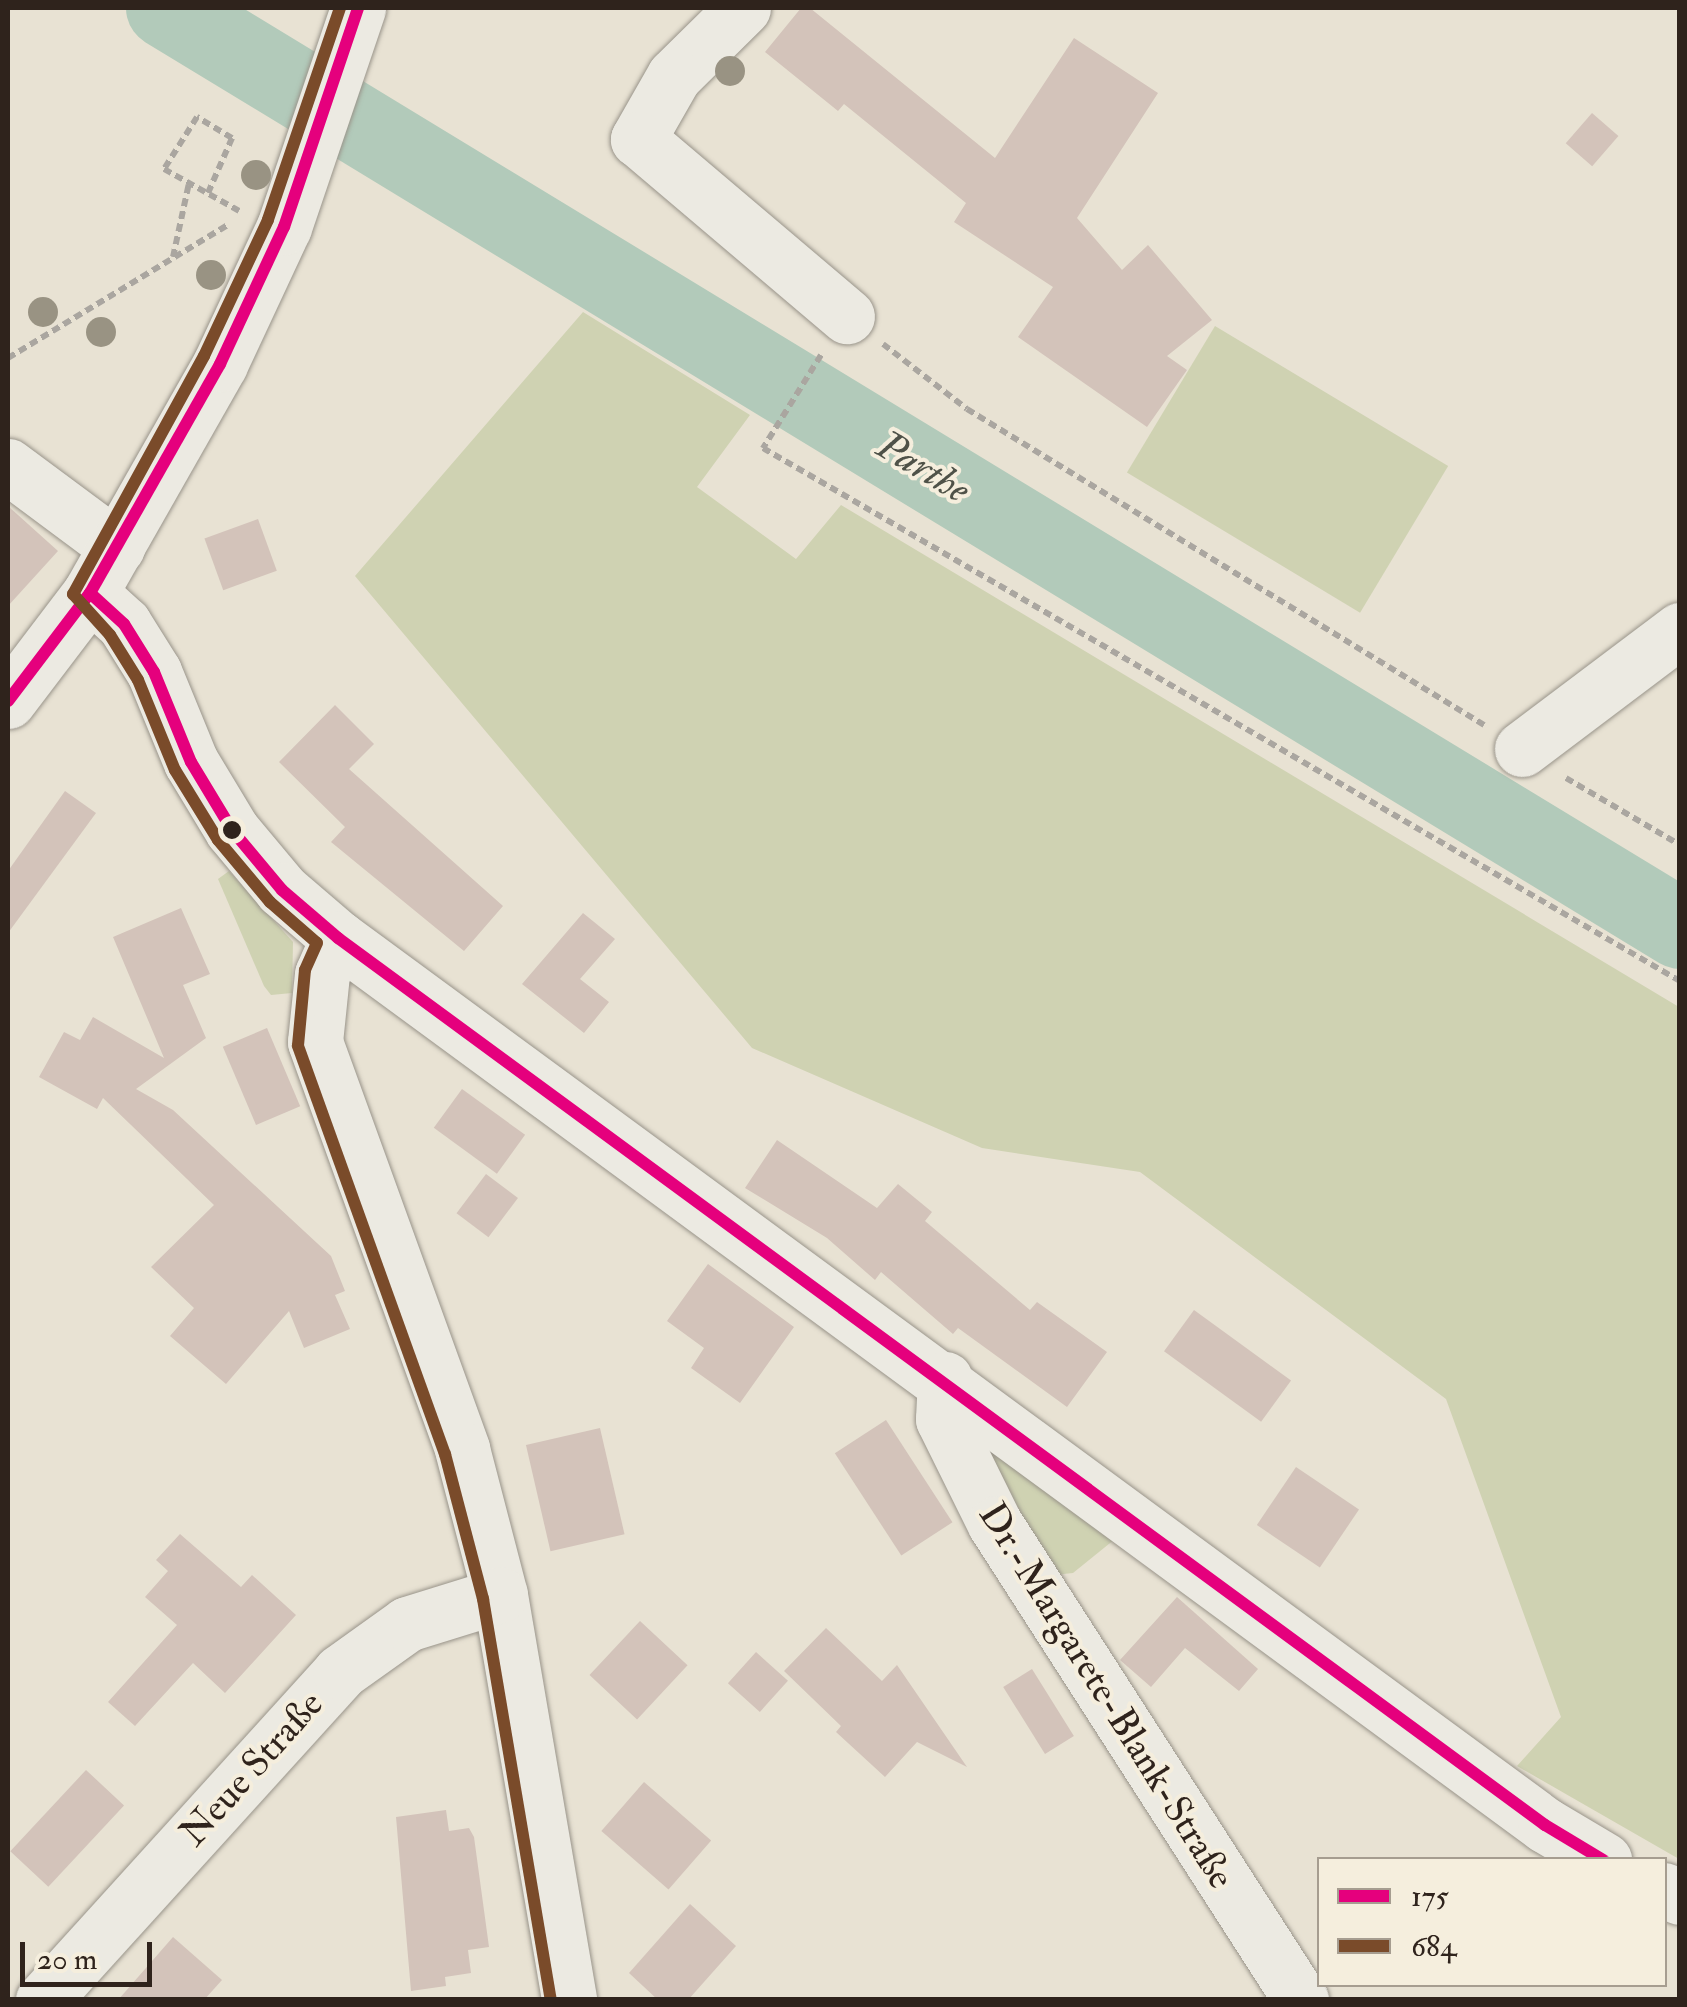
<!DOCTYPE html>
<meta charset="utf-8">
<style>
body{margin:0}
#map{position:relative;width:1687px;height:2007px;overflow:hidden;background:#e8e2d3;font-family:"IM FELL Double Pica",serif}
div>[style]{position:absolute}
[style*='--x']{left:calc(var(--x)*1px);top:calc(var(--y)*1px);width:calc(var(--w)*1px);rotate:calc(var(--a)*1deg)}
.green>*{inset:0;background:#cfd2b2;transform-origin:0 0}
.river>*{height:80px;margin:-40px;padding:0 40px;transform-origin:40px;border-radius:40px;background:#b2caba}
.building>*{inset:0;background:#d3c3ba;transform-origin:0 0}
.path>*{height:6px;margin-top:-3px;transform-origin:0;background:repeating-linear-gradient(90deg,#aaa6a0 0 8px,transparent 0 13px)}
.roads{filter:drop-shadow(0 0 2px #99948a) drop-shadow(0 0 2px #99948a)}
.minor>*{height:55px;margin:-27.5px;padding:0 27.5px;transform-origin:27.5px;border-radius:27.5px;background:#eceae2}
.bus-1>*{height:12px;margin:-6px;padding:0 6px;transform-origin:6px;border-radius:6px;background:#e5007d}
.bus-2>*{height:12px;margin:-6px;padding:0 6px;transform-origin:6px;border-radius:6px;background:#7a4b2a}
.trees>*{width:30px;height:30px;margin:-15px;border-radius:50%;background:#999383}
.dots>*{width:28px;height:28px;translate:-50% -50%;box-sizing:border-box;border:5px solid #f5eedd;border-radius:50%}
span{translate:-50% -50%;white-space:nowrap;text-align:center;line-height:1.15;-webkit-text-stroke:8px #f5eedd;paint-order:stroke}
.street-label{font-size:38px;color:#2f231c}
.water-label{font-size:40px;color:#4f5248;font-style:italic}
.frame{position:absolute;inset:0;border:10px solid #2f231c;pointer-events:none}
.legend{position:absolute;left:1317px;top:1857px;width:350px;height:130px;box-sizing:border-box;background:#f5eedd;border:2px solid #a69d90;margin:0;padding:12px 18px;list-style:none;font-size:30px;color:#2f231c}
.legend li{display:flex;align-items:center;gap:20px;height:50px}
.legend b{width:50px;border:2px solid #a69d90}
.scale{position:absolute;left:20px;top:1942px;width:132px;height:45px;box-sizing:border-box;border:5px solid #2f231c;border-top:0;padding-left:12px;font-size:30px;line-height:35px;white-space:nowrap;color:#2f231c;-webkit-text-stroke:8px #f5eedd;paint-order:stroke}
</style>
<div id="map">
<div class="green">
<i style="clip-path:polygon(583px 312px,750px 415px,697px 487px,796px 559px,841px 505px,1679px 1007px,1679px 1859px,1517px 1766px,1561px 1717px,1446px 1399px,1140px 1172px,982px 1148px,752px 1048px,355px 576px)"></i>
<i style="left:1215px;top:326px;width:272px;height:171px;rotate:31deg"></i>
<i style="clip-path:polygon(229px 871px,293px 942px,292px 993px,271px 995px,264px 986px,218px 879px)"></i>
<i style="clip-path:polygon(1000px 1444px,1120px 1535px,1073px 1573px,1044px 1576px,980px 1468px)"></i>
</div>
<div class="river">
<i style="--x:166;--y:8;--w:1772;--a:31.31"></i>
</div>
<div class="building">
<i style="clip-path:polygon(801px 8px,810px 8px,995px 158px,1074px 38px,1158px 93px,1077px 218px,1122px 270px,1148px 245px,1212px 320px,1167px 356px,1187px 370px,1147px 427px,1018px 337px,1053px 287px,954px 222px,966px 203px,844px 104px,838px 111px,765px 52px)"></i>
<i style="left:1592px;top:113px;width:35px;height:40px;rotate:41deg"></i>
<i style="clip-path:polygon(8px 506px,58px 551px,8px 606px)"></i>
<i style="left:258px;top:519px;width:55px;height:57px;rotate:70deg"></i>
<i style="clip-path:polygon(335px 705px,374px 744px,349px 769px,503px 906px,464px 951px,331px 842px,345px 827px,279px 762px)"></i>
<i style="clip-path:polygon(65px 791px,96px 813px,8px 933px,8px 871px)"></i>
<i style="clip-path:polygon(181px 908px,210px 974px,183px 985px,206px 1038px,136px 1089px,173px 1110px,331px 1256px,345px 1291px,335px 1295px,350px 1329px,304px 1348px,289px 1311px,226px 1384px,170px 1336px,194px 1308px,151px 1267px,214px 1205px,103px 1098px,97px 1109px,39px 1077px,64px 1032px,80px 1040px,93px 1017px,164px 1058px,113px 937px)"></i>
<i style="clip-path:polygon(583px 913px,615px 939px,580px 979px,609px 1002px,584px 1033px,522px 984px)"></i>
<i style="left:267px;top:1028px;width:85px;height:48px;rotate:67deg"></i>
<i style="left:462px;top:1089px;width:78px;height:48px;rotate:36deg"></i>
<i style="clip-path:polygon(777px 1140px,877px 1208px,898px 1184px,932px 1212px,925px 1221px,1030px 1310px,1037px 1302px,1107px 1352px,1067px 1407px,958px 1328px,953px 1334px,881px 1272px,875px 1280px,827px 1238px,745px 1188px)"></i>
<i style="left:486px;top:1174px;width:40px;height:49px;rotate:37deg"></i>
<i style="clip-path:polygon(708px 1264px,794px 1327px,740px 1403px,691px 1368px,704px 1348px,667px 1321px)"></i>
<i style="left:1194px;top:1310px;width:120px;height:51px;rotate:36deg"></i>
<i style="left:886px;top:1420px;width:122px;height:61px;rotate:57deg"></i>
<i style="left:600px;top:1428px;width:109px;height:76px;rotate:77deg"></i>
<i style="left:1296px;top:1467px;width:76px;height:70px;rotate:34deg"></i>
<i style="clip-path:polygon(180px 1534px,241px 1587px,252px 1575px,296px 1615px,225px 1693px,193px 1663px,135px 1726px,108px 1702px,177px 1625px,145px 1597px,168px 1571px,156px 1560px)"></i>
<i style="clip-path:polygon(1177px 1597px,1258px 1669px,1239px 1691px,1185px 1648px,1151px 1687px,1120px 1660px)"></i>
<i style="left:640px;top:1621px;width:65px;height:74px;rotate:43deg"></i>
<i style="clip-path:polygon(826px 1628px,882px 1681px,897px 1665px,967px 1767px,917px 1742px,885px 1777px,836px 1732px,841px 1726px,784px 1671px)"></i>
<i style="left:756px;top:1652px;width:43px;height:42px;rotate:42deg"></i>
<i style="left:1032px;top:1669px;width:79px;height:34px;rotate:58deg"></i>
<i style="left:86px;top:1770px;width:52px;height:111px;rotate:43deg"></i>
<i style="left:644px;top:1782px;width:89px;height:65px;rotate:41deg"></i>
<i style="clip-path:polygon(446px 1810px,449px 1831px,469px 1828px,474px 1837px,489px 1947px,468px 1950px,471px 1973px,445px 1977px,446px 1986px,411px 1991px,396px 1817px)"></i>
<i style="clip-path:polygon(690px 1904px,736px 1946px,688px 2000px,658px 2000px,629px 1973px)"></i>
<i style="clip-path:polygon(173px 1937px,222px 1980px,204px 2000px,118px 2000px)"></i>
</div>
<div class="path">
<i style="--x:208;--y:193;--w:60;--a:-66.4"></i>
<i style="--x:232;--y:138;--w:41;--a:-149"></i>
<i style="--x:197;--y:117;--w:62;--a:122.4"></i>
<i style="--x:164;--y:169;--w:86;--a:29.2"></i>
<i style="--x:173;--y:257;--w:76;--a:-77.8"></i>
<i style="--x:883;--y:344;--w:106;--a:37.7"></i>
<i style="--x:967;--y:409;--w:606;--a:31.43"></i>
<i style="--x:821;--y:355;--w:110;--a:121.9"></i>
<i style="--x:763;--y:448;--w:1061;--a:30.17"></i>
<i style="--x:8;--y:358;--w:258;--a:-31.2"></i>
<i style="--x:1566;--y:778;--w:132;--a:30.4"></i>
</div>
<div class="roads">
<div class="minor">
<i style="--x:743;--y:8;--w:97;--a:135.4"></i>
<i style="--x:674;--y:76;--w:73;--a:119.7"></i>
<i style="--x:638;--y:139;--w:274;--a:40.3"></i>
<i style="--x:8;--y:466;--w:136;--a:36.6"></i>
<i style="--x:90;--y:593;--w:46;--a:42.4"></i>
<i style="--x:124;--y:624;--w:57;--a:58"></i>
<i style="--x:154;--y:672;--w:97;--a:67.7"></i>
<i style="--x:191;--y:762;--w:79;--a:58.9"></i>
<i style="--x:232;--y:830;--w:78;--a:50.2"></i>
<i style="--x:282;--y:890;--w:74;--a:40.6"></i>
<i style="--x:338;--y:938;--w:1498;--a:36.31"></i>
<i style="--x:1545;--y:1825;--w:69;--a:30.7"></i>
<i style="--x:8;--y:701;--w:136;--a:-52.8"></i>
<i style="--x:90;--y:593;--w:263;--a:-60.4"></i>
<i style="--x:220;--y:364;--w:151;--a:-65"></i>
<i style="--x:284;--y:227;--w:231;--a:-71.3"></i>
<i style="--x:1522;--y:749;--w:198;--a:-37"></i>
<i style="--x:338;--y:938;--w:39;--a:114"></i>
<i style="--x:322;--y:974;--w:68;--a:95.9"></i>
<i style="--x:315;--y:1042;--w:433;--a:70.1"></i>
<i style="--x:462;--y:1449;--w:151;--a:75.4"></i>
<i style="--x:500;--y:1595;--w:411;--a:80.3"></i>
<i style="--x:945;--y:1379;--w:40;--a:92.9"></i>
<i style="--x:943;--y:1419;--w:117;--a:63.7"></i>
<i style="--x:995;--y:1524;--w:566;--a:57.26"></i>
<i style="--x:1664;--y:1890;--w:17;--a:24"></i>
<i style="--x:43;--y:2000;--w:442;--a:-47.8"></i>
<i style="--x:340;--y:1672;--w:82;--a:-35.6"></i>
<i style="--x:407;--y:1624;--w:97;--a:-17.3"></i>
</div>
</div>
<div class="bus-1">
<i style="--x:90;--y:593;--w:46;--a:42.4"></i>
<i style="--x:124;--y:624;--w:57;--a:58"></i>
<i style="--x:154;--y:672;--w:97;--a:67.7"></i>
<i style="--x:191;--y:762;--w:79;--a:58.9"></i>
<i style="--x:232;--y:830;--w:78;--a:50.2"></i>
<i style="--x:282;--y:890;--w:74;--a:40.6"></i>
<i style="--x:338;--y:938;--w:1498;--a:36.31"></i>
<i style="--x:1545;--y:1825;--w:68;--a:31.1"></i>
<i style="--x:8;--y:701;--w:136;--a:-52.8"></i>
<i style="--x:90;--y:593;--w:263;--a:-60.4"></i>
<i style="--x:220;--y:364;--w:151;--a:-65"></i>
<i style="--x:284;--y:227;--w:231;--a:-71.3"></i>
</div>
<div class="bus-2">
<i style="--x:340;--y:8;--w:224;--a:108.8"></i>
<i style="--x:268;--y:220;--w:150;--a:115.2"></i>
<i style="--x:204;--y:356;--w:272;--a:118.8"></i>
<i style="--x:73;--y:594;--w:55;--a:47.9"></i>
<i style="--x:110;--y:635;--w:53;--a:58.1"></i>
<i style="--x:138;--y:680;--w:97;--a:67.7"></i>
<i style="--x:175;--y:770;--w:82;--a:58.4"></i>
<i style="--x:218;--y:840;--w:81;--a:50"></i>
<i style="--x:270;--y:902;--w:62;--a:41.1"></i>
<i style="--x:317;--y:943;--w:30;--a:114"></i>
<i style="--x:305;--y:970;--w:76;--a:95.3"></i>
<i style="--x:298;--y:1046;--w:434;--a:70.2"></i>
<i style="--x:445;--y:1454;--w:150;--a:75.3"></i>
<i style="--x:483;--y:1599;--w:407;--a:80.4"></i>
</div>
<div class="trees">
<i style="left:730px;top:71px"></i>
<i style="left:256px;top:175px"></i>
<i style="left:211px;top:275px"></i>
<i style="left:43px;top:312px"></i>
<i style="left:101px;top:332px"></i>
</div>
<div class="dots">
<i style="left:232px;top:830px;background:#2f231c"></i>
</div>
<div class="street-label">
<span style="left:1106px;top:1696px;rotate:58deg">Dr.-Margarete-Blank-Straße</span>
<span style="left:252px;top:1769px;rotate:-48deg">Neue Straße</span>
</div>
<div class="water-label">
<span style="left:923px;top:468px;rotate:31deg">Parthe</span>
</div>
<div class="frame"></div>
<ul class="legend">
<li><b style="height:12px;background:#e5007d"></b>175</li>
<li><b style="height:12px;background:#7a4b2a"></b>684</li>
</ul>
<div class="scale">20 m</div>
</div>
